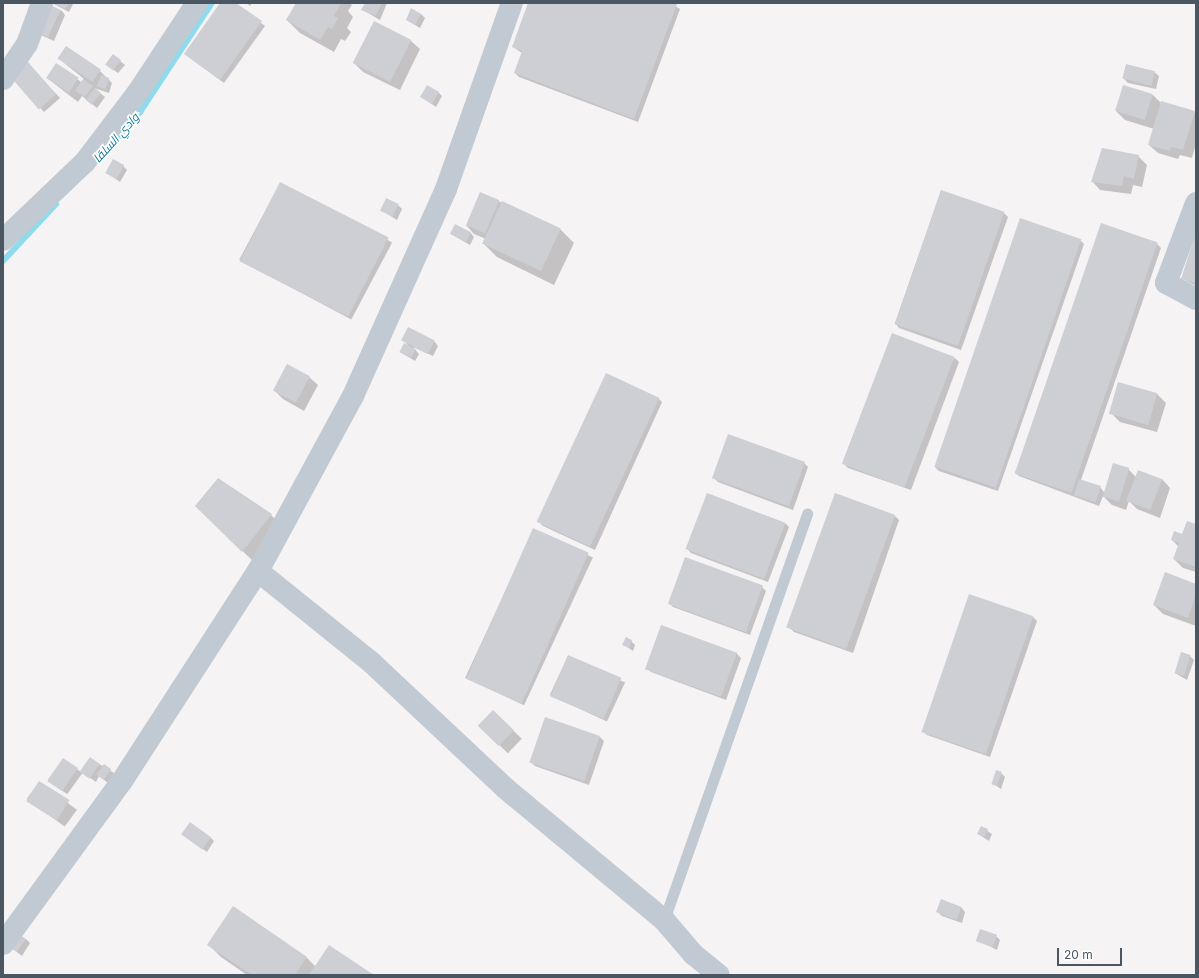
<!DOCTYPE html>
<meta charset="utf-8">
<style>
body{margin:0}
#map{position:relative;width:1199px;height:978px;overflow:hidden;background:#f5f3f3;font-family:Inter,Cairo,sans-serif}
div>[style]{position:absolute}
[style*='--x']{left:calc(var(--x)*1px);top:calc(var(--y)*1px);width:calc(var(--w)*1px);rotate:calc(var(--a)*1deg)}
.shadow>*{inset:0;background:#0003;transform-origin:0 0}
.stream>*{height:6px;margin:-3px;padding:0 3px;transform-origin:3px;border-radius:3px;background:#90daee}
.building>*{inset:0;background:#cdcfd5;transform-origin:0 0}
.lane>*{height:11px;margin:-5.5px;padding:0 5.5px;transform-origin:5.5px;border-radius:5.5px;background:#c1cad2}
.street>*{height:22px;margin:-11px;padding:0 11px;transform-origin:11px;border-radius:11px;background:#c1cad2}
span{translate:-50% -50%;white-space:nowrap;text-align:center;line-height:1.15;-webkit-text-stroke:3.5px #fff;paint-order:stroke}
.water-label{font-size:12px;color:#0c7c9b;font-style:italic}
.frame{position:absolute;inset:0;border:4px solid #4a5661;pointer-events:none}
.scale{position:absolute;left:1057px;top:948px;width:65px;height:18px;box-sizing:border-box;border:2px solid #4a5661;border-top:0;padding-left:5px;font-size:12px;line-height:14px;white-space:nowrap;color:#4a5661;-webkit-text-stroke:3px #fff;paint-order:stroke}
</style>
<div id="map">
<div class="shadow">
<i style="clip-path:polygon(52px 3px,72px 3px,73px 4px,69px 12px)"></i>
<i style="clip-path:polygon(221px 3px,234px 3px,265px 26px,224px 83px,185px 54px)"></i>
<i style="clip-path:polygon(246px 3px,252px 3px,250px 6px)"></i>
<i style="clip-path:polygon(297px 3px,349px 3px,352px 5px,348px 11px,353px 17px,347px 28px,351px 32px,345px 41px,341px 39px,334px 52px,300px 33px,287px 20px)"></i>
<i style="clip-path:polygon(366px 3px,387px 3px,380px 20px,363px 10px)"></i>
<i style="clip-path:polygon(529px 3px,670px 3px,680px 9px,638px 122px,519px 77px,515px 73px,522px 53px,513px 47px)"></i>
<i style="clip-path:polygon(61px 10px,65px 15px,54px 41px,41px 35px)"></i>
<i style="clip-path:polygon(421px 14px,425px 18px,420px 28px,407px 20px)"></i>
<i style="clip-path:polygon(411px 41px,420px 49px,400px 90px,363px 72px,354px 63px)"></i>
<i style="clip-path:polygon(66px 47px,100px 71px,112px 83px,109px 93px,94px 88px,105px 97px,97px 108px,82px 96px,78px 102px,47px 78px,57px 64px,81px 82px,84px 79px,58px 58px)"></i>
<i style="clip-path:polygon(113px 55px,125px 65px,118px 73px,111px 68px)"></i>
<i style="clip-path:polygon(32px 68px,60px 98px,44px 112px,13px 78px)"></i>
<i style="clip-path:polygon(1154px 72px,1159px 76px,1156px 89px,1128px 83px,1124px 79px)"></i>
<i style="clip-path:polygon(438px 92px,442px 96px,436px 107px,422px 97px)"></i>
<i style="clip-path:polygon(1153px 95px,1161px 103px,1196px 113px,1196px 144px,1192px 158px,1180px 155px,1178px 159px,1158px 153px,1149px 145px,1154px 129px,1125px 120px,1116px 111px)"></i>
<i style="clip-path:polygon(1138px 156px,1147px 165px,1142px 187px,1133px 185px,1131px 194px,1100px 190px,1092px 181px)"></i>
<i style="clip-path:polygon(123px 166px,127px 170px,120px 182px,106px 172px)"></i>
<i style="left:280px;top:183px;width:127px;height:87px;rotate:28deg"></i>
<i style="clip-path:polygon(941px 191px,1004px 213px,1008px 217px,961px 350px,899px 328px,895px 323px)"></i>
<i style="clip-path:polygon(498px 201px,561px 230px,574px 243px,554px 285px,497px 257px,484px 244px,486px 239px,474px 234px,466px 225px)"></i>
<i style="clip-path:polygon(398px 205px,402px 209px,397px 220px,381px 210px)"></i>
<i style="clip-path:polygon(470px 232px,474px 237px,470px 245px,451px 234px)"></i>
<i style="clip-path:polygon(1196px 234px,1196px 286px,1183px 279px)"></i>
<i style="clip-path:polygon(1080px 240px,1084px 244px,998px 491px,939px 471px,935px 467px)"></i>
<i style="clip-path:polygon(1157px 244px,1161px 248px,1081px 480px,1100px 487px,1104px 492px,1128px 469px,1136px 477px,1162px 479px,1170px 488px,1160px 518px,1137px 509px,1129px 501px,1126px 510px,1112px 505px,1103px 496px,1099px 506px,1019px 476px,1015px 472px)"></i>
<i style="clip-path:polygon(402px 339px,434px 341px,438px 346px,433px 356px,413px 347px,419px 354px,415px 361px,400px 352px,409px 346px)"></i>
<i style="clip-path:polygon(955px 358px,959px 362px,911px 490px,848px 468px,844px 464px)"></i>
<i style="clip-path:polygon(309px 377px,318px 385px,304px 411px,283px 399px,274px 390px)"></i>
<i style="clip-path:polygon(1119px 384px,1157px 394px,1166px 403px,1157px 432px,1120px 422px,1111px 413px)"></i>
<i style="clip-path:polygon(658px 398px,662px 402px,595px 550px,543px 526px,539px 522px)"></i>
<i style="clip-path:polygon(804px 463px,808px 467px,793px 510px,718px 482px,714px 478px)"></i>
<i style="clip-path:polygon(218px 479px,271px 515px,284px 528px,256px 564px,196px 506px)"></i>
<i style="clip-path:polygon(708px 494px,785px 523px,789px 527px,768px 582px,691px 553px,687px 549px)"></i>
<i style="clip-path:polygon(895px 516px,899px 520px,853px 653px,794px 632px,790px 628px)"></i>
<i style="clip-path:polygon(1196px 525px,1196px 572px,1183px 568px,1174px 559px,1179px 547px,1172px 540px)"></i>
<i style="left:534px;top:530px;width:65px;height:163px;rotate:25deg"></i>
<i style="clip-path:polygon(1196px 585px,1196px 626px,1163px 614px,1154px 605px)"></i>
<i style="clip-path:polygon(762px 587px,766px 591px,750px 635px,673px 607px,669px 603px)"></i>
<i style="clip-path:polygon(970px 595px,1033px 617px,1037px 621px,990px 757px,927px 735px,923px 731px)"></i>
<i style="clip-path:polygon(662px 626px,737px 654px,741px 658px,726px 700px,651px 672px,647px 668px)"></i>
<i style="clip-path:polygon(631px 641px,635px 645px,633px 651px,624px 645px)"></i>
<i style="left:568px;top:656px;width:63px;height:43px;rotate:25deg"></i>
<i style="clip-path:polygon(1190px 656px,1194px 660px,1187px 680px,1175px 673px)"></i>
<i style="left:493px;top:711px;width:40px;height:20px;rotate:44deg"></i>
<i style="clip-path:polygon(546px 718px,600px 737px,604px 741px,589px 785px,535px 766px,531px 762px)"></i>
<i style="left:63px;top:759px;width:24px;height:26px;rotate:36deg"></i>
<i style="clip-path:polygon(91px 759px,114px 773px,108px 783px,99px 776px,96px 782px,82px 772px)"></i>
<i style="clip-path:polygon(1001px 773px,1005px 777px,1001px 789px,992px 783px)"></i>
<i style="left:39px;top:782px;width:47px;height:21px;rotate:36deg"></i>
<i style="clip-path:polygon(981px 827px,992px 834px,989px 841px,978px 834px)"></i>
<i style="clip-path:polygon(183px 835px,210px 837px,214px 841px,207px 852px)"></i>
<i style="clip-path:polygon(961px 907px,965px 912px,962px 923px,942px 916px,938px 912px)"></i>
<i style="clip-path:polygon(233px 908px,307px 958px,316px 967px,372px 975px,247px 975px,221px 957px,208px 944px)"></i>
<i style="clip-path:polygon(996px 936px,1000px 940px,997px 950px,977px 940px)"></i>
<i style="clip-path:polygon(26px 939px,30px 943px,22px 956px,9px 946px)"></i>
</div>
<div class="stream">
<i style="--x:112;--y:144;--w:43;--a:-48.8"></i>
<i style="--x:140;--y:112;--w:131;--a:-56.6"></i>
<i style="--x:3;--y:261;--w:78;--a:-47.1"></i>
</div>
<div class="building">
<i style="clip-path:polygon(54px 3px,68px 3px,65px 9px)"></i>
<i style="clip-path:polygon(220px 3px,236px 3px,262px 21px,220px 80px,184px 54px)"></i>
<i style="clip-path:polygon(296px 3px,341px 3px,334px 16px,338px 18px,332px 29px,328px 27px,320px 40px,286px 20px)"></i>
<i style="clip-path:polygon(365px 3px,382px 3px,376px 16px,361px 10px)"></i>
<i style="clip-path:polygon(528px 3px,677px 4px,634px 119px,514px 73px,522px 51px,512px 47px)"></i>
<i style="left:48px;top:4px;width:14px;height:30px;rotate:25deg"></i>
<i style="clip-path:polygon(411px 8px,421px 14px,415px 25px,406px 20px)"></i>
<i style="left:374px;top:21px;width:42px;height:47px;rotate:27deg"></i>
<i style="left:66px;top:46px;width:42px;height:15px;rotate:34deg"></i>
<i style="left:113px;top:54px;width:10px;height:13px;rotate:37deg"></i>
<i style="left:28px;top:62px;width:43px;height:23px;rotate:49deg"></i>
<i style="left:56px;top:63px;width:27px;height:18px;rotate:33deg"></i>
<i style="left:1126px;top:64px;width:30px;height:15px;rotate:14deg"></i>
<i style="left:101px;top:75px;width:9px;height:12px;rotate:21deg"></i>
<i style="left:83px;top:79px;width:12px;height:14px;rotate:35deg"></i>
<i style="left:427px;top:85px;width:14px;height:14px;rotate:30deg"></i>
<i style="left:1123px;top:85px;width:31px;height:27px;rotate:17deg"></i>
<i style="left:95px;top:88px;width:8px;height:15px;rotate:40deg"></i>
<i style="clip-path:polygon(1161px 101px,1195px 111px,1183px 150px,1171px 147px,1170px 151px,1148px 145px)"></i>
<i style="clip-path:polygon(1102px 148px,1139px 155px,1134px 179px,1124px 176px,1122px 186px,1091px 182px)"></i>
<i style="left:113px;top:159px;width:13px;height:16px;rotate:29deg"></i>
<i style="left:280px;top:182px;width:122px;height:89px;rotate:27deg"></i>
<i style="left:941px;top:190px;width:67px;height:142px;rotate:19deg"></i>
<i style="left:480px;top:192px;width:21px;height:36px;rotate:23deg"></i>
<i style="left:386px;top:198px;width:14px;height:14px;rotate:25deg"></i>
<i style="left:502px;top:201px;width:65px;height:47px;rotate:25deg"></i>
<i style="left:1020px;top:218px;width:65px;height:263px;rotate:19deg"></i>
<i style="left:1101px;top:223px;width:60px;height:265px;rotate:19deg"></i>
<i style="left:455px;top:224px;width:18px;height:11px;rotate:27deg"></i>
<i style="clip-path:polygon(1196px 232px,1196px 283px,1181px 279px)"></i>
<i style="left:408px;top:327px;width:30px;height:15px;rotate:27deg"></i>
<i style="left:892px;top:333px;width:67px;height:140px;rotate:21deg"></i>
<i style="left:404px;top:343px;width:13px;height:10px;rotate:27deg"></i>
<i style="left:287px;top:364px;width:26px;height:30px;rotate:28deg"></i>
<i style="left:606px;top:373px;width:59px;height:164px;rotate:25deg"></i>
<i style="left:1118px;top:382px;width:41px;height:33px;rotate:16deg"></i>
<i style="left:728px;top:434px;width:82px;height:47px;rotate:20deg"></i>
<i style="left:1113px;top:463px;width:17px;height:35px;rotate:17deg"></i>
<i style="left:1138px;top:470px;width:26px;height:33px;rotate:21deg"></i>
<i style="clip-path:polygon(218px 478px,272px 514px,242px 552px,195px 506px)"></i>
<i style="left:1079px;top:479px;width:23px;height:17px;rotate:18deg"></i>
<i style="left:707px;top:493px;width:84px;height:60px;rotate:21deg"></i>
<i style="left:835px;top:493px;width:64px;height:143px;rotate:20deg"></i>
<i style="clip-path:polygon(1187px 521px,1196px 524px,1196px 567px,1173px 559px,1179px 543px,1171px 540px,1174px 531px,1182px 534px)"></i>
<i style="left:533px;top:528px;width:61px;height:165px;rotate:24deg"></i>
<i style="left:685px;top:557px;width:83px;height:50px;rotate:20deg"></i>
<i style="clip-path:polygon(1165px 572px,1196px 584px,1196px 594px,1188px 618px,1153px 605px)"></i>
<i style="left:969px;top:594px;width:68px;height:146px;rotate:19deg"></i>
<i style="left:661px;top:625px;width:81px;height:47px;rotate:20deg"></i>
<i style="clip-path:polygon(626px 637px,632px 640px,629px 648px,622px 645px)"></i>
<i style="left:1181px;top:652px;width:10px;height:22px;rotate:17deg"></i>
<i style="left:568px;top:655px;width:58px;height:45px;rotate:23deg"></i>
<i style="left:493px;top:710px;width:29px;height:22px;rotate:44deg"></i>
<i style="left:545px;top:717px;width:58px;height:48px;rotate:19deg"></i>
<i style="left:90px;top:757px;width:12px;height:18px;rotate:35deg"></i>
<i style="left:63px;top:758px;width:18px;height:28px;rotate:34deg"></i>
<i style="left:104px;top:764px;width:9px;height:13px;rotate:36deg"></i>
<i style="left:996px;top:770px;width:6px;height:15px;rotate:18deg"></i>
<i style="left:39px;top:781px;width:36px;height:24px;rotate:32deg"></i>
<i style="left:190px;top:822px;width:26px;height:15px;rotate:36deg"></i>
<i style="clip-path:polygon(981px 826px,988px 829px,985px 837px,977px 834px)"></i>
<i style="left:941px;top:899px;width:22px;height:14px;rotate:21deg"></i>
<i style="clip-path:polygon(233px 906px,307px 957px,295px 975px,252px 975px,207px 945px)"></i>
<i style="left:980px;top:929px;width:18px;height:13px;rotate:19deg"></i>
<i style="left:16px;top:932px;width:12px;height:16px;rotate:35deg"></i>
<i style="clip-path:polygon(329px 945px,374px 975px,309px 975px)"></i>
</div>
<div class="lane">
<i style="--x:664;--y:920;--w:431;--a:-70.6"></i>
</div>
<div class="street">
<i style="--x:3;--y:79;--w:42;--a:-55.6"></i>
<i style="--x:27;--y:44;--w:44;--a:-69.9"></i>
<i style="--x:1196;--y:203;--w:85;--a:110.6"></i>
<i style="--x:1166;--y:283;--w:34;--a:28"></i>
<i style="--x:3;--y:240;--w:113;--a:-43.6"></i>
<i style="--x:85;--y:162;--w:88;--a:-52.9"></i>
<i style="--x:138;--y:92;--w:107;--a:-56.5"></i>
<i style="--x:258;--y:571;--w:146;--a:38.9"></i>
<i style="--x:372;--y:663;--w:183;--a:43.2"></i>
<i style="--x:505;--y:788;--w:207;--a:39.7"></i>
<i style="--x:664;--y:920;--w:45;--a:49.5"></i>
<i style="--x:693;--y:954;--w:33;--a:39"></i>
<i style="--x:3;--y:944;--w:202;--a:-53.9"></i>
<i style="--x:122;--y:781;--w:250;--a:-57.1"></i>
<i style="--x:258;--y:571;--w:199;--a:-61.5"></i>
<i style="--x:353;--y:396;--w:227;--a:-65.8"></i>
<i style="--x:446;--y:189;--w:197;--a:-70.5"></i>
</div>
<div class="water-label">
<span style="left:116px;top:138px;rotate:-48deg">وادي السلقا</span>
</div>
<div class="frame"></div>
<div class="scale">20 m</div>
</div>
